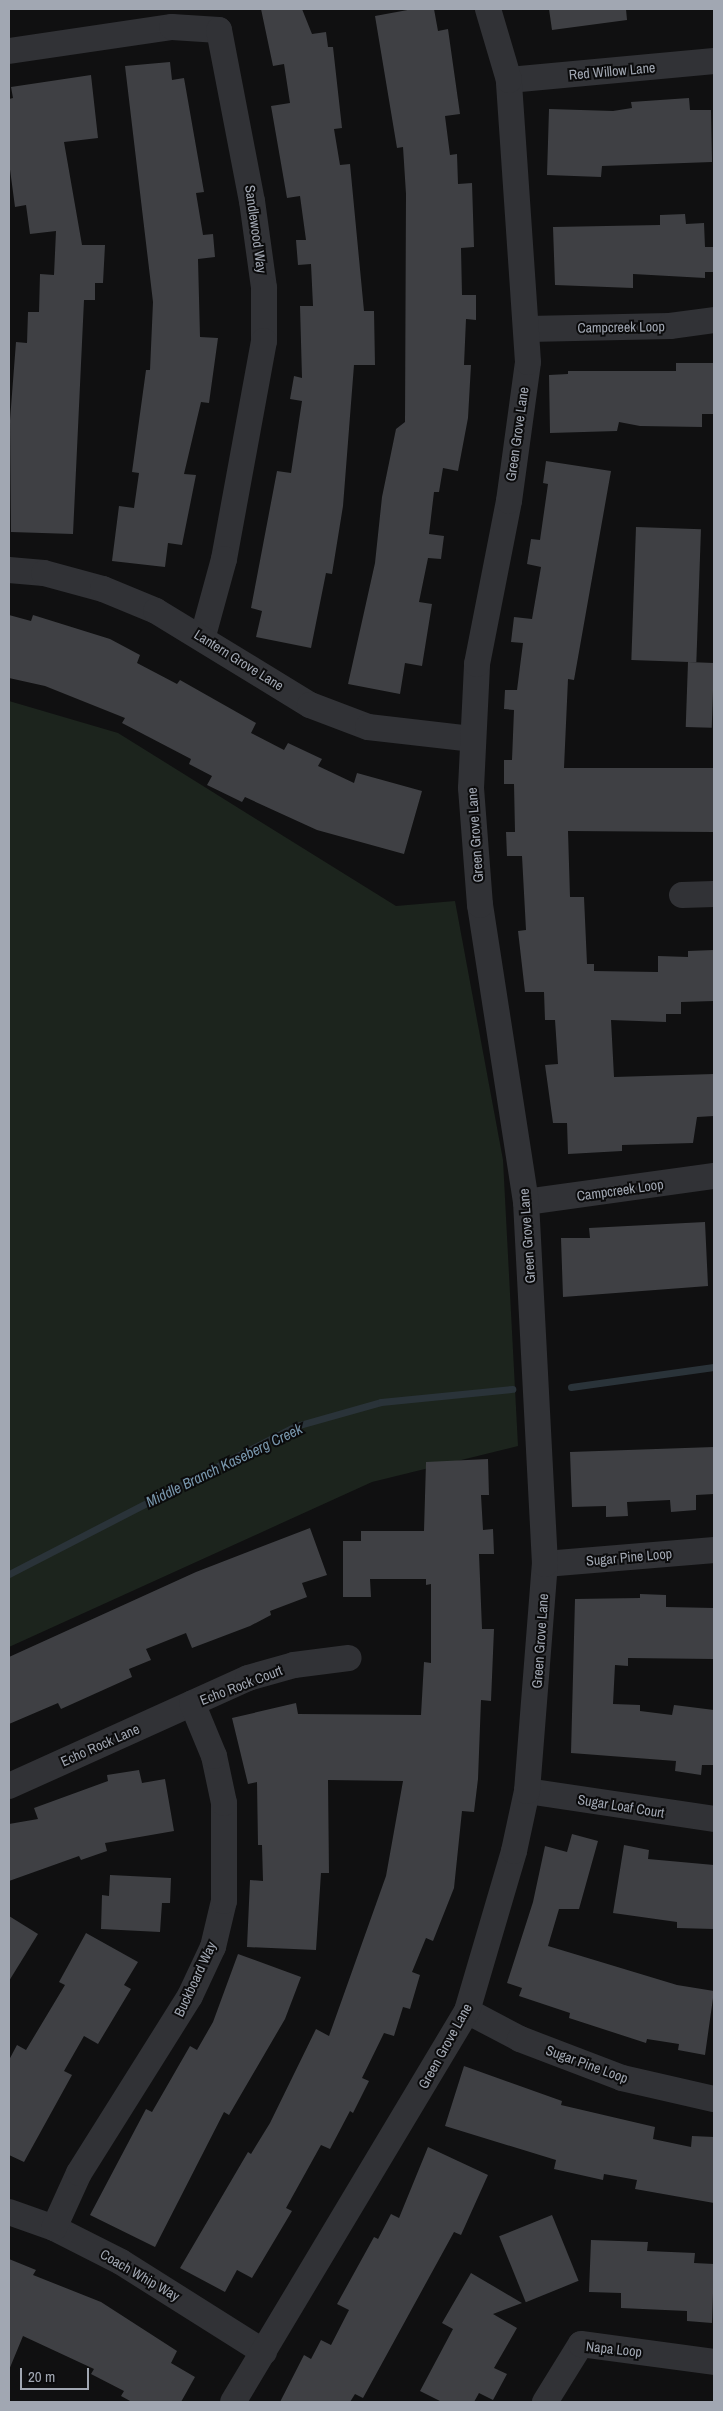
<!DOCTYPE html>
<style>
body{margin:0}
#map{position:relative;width:723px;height:2411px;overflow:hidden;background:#101011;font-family:"Archivo Narrow",sans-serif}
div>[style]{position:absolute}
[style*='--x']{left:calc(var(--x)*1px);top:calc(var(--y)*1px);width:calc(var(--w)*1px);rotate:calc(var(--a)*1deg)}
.green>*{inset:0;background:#1c241d}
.stream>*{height:7px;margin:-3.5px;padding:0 3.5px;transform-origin:3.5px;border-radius:3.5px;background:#2a3339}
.building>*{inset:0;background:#3f4044;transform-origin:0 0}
.minor>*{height:26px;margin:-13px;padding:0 13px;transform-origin:13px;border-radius:13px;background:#313236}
span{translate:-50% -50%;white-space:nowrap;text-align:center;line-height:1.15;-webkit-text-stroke:4px #0b0b0c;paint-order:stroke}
.street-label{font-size:14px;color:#a1a7b2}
.water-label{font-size:15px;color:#7896ac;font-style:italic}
.frame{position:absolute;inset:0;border:10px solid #a1a7b2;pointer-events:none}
.scale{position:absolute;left:20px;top:2368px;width:69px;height:22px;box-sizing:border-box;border:2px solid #a1a7b2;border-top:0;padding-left:6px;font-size:15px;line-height:18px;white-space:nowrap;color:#a1a7b2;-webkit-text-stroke:4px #0b0b0c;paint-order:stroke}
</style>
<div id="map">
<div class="green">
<i style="clip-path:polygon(9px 701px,118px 733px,396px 906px,455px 901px,503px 1160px,518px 1446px,372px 1482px,9px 1647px)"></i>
</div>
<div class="stream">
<i style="--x:571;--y:1387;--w:144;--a:-8"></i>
<i style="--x:9;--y:1574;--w:323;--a:-27.3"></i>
<i style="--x:296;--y:1426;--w:88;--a:-15.8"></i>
<i style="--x:381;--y:1402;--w:132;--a:-5.7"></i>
</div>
<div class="building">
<i style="clip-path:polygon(261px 9px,302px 9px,312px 34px,326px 32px,328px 47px,333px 47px,342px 128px,334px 129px,340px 165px,350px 164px,364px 311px,374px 311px,375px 365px,354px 365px,343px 506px,332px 574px,326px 573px,311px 648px,256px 637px,262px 611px,251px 608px,277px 471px,291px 473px,302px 401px,290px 399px,294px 376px,302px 378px,300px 306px,313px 306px,311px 264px,298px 265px,296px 240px,306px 240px,300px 196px,287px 198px,271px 106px,290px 103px,284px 64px,273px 66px)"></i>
<i style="clip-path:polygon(413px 9px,434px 9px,438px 31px,448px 29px,460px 114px,445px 116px,450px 155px,457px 154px,458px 184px,472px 183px,474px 247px,461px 248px,462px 295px,476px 295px,476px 320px,466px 319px,464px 365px,471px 365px,468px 418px,458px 471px,443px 468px,439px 492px,434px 492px,429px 534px,444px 536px,441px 559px,428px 558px,419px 602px,432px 604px,422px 666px,405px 663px,400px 694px,348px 684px,375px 563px,382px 497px,396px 429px,405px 422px,406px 194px,403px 147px,397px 148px,375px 16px)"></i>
<i style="clip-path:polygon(549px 9px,626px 9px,627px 20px,552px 30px)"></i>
<i style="clip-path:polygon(170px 62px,172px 80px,184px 78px,204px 192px,196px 193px,203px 235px,213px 234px,215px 257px,198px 259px,200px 337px,218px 338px,209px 403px,201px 402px,184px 474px,196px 475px,182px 545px,168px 543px,165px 567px,112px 561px,119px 506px,134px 508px,139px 473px,132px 472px,146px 370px,150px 370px,153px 302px,125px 66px)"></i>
<i style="clip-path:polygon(91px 75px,98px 138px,64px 142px,82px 245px,105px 245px,103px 283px,95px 283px,95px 300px,84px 300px,73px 534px,11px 532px,10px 420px,16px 342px,27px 343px,28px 312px,39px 312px,40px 274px,54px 275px,56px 231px,30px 234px,26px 205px,15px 207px,9px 162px,9px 99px,13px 98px,11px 87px)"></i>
<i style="clip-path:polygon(689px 98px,690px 110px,711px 110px,712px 162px,602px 166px,601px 177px,547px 175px,549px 109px,613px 111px,632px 108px,631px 102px)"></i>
<i style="clip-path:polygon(685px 214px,686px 224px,704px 223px,705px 247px,714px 247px,714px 272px,705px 272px,705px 278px,633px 274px,633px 288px,555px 285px,553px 227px,660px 225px,660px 215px)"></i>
<i style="clip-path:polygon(676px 363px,714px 363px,714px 414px,702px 414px,702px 427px,640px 426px,619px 422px,617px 431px,550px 433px,549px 375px,568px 374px,568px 371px,676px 371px)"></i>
<i style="clip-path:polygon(546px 461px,611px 471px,574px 680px,568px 679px,564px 768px,714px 768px,714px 832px,568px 831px,570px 897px,584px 897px,587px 964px,594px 964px,594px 971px,658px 972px,658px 956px,688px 957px,688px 951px,714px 950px,714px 1001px,681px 1002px,681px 1014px,666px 1014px,666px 1022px,611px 1020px,614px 1077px,714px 1074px,714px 1116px,697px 1117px,693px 1143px,622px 1145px,622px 1151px,568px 1154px,567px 1123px,553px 1123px,545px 1065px,558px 1064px,555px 1020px,545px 1020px,544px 992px,525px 992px,518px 931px,526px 930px,522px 856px,507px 856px,506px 832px,515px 832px,514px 784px,504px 784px,504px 760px,512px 760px,514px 710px,504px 709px,505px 690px,517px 690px,523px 643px,511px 642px,514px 617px,532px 619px,541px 567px,527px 564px,531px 539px,540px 540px,548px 484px,543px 483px)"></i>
<i style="left:636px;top:527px;width:65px;height:133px;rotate:2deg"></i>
<i style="clip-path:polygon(9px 615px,31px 621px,33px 615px,110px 639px,140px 655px,137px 663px,177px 684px,180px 680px,256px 723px,251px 733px,284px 750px,288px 743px,322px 759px,318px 766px,354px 783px,357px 773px,422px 791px,404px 854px,317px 830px,245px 797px,242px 802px,207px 785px,212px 776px,189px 764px,191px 759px,122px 723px,125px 718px,45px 686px,9px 678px)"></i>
<i style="left:688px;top:662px;width:26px;height:65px;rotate:2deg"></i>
<i style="clip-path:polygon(705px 1222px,708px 1286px,563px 1297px,561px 1238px,590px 1238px,589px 1228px)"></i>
<i style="clip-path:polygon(714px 1447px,714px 1494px,696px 1495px,696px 1510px,671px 1512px,670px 1500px,627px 1502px,628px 1516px,606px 1517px,606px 1506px,572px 1507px,570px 1452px)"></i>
<i style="clip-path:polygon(488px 1459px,489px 1495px,481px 1495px,483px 1530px,493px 1529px,494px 1554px,479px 1554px,482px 1629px,494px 1629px,491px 1701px,481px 1700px,478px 1779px,474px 1812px,462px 1811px,454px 1888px,433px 1941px,426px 1938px,412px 1972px,420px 1975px,410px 2009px,403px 2007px,394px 2036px,384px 2033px,362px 2078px,369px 2081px,353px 2113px,350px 2111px,330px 2149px,321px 2145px,286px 2208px,292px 2211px,252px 2278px,237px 2270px,225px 2292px,180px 2268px,248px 2152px,251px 2154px,270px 2123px,316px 2029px,329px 2036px,386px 1876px,403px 1781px,328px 1780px,329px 1873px,321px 1873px,316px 1950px,247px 1947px,250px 1880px,263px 1881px,262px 1845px,258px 1845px,257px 1782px,248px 1784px,232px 1718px,296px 1703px,298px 1714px,421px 1715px,424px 1662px,431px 1663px,431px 1584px,426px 1585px,426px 1579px,370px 1579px,371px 1597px,343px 1597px,343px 1541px,361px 1541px,361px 1531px,424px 1531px,426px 1462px)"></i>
<i style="clip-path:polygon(310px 1528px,327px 1575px,302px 1583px,307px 1597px,270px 1611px,271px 1615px,250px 1626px,192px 1648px,186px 1633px,146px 1649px,151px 1660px,129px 1669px,132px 1677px,61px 1709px,58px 1703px,9px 1724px,9px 1657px,196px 1572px)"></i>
<i style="clip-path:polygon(640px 1594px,666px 1595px,666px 1607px,714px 1608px,714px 1659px,628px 1658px,628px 1666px,615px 1665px,613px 1704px,640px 1705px,640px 1711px,672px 1715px,674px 1705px,714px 1710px,714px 1765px,702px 1765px,701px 1775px,675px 1771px,676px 1761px,571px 1753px,575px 1599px,640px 1598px)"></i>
<i style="clip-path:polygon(139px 1770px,142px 1783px,165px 1779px,174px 1831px,105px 1843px,107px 1851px,81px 1860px,79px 1856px,9px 1881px,9px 1824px,38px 1819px,34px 1808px,108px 1781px,107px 1775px)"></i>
<i style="clip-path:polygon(572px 1834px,598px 1841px,579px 1909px,559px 1909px,548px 1946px,677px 1985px,714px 1991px,705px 2055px,678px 2050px,679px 2044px,647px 2039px,646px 2043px,569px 2018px,570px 2013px,519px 1996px,522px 1988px,507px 1983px,533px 1902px,545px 1846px,567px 1852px)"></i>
<i style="clip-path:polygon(624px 1845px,649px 1850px,648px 1859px,714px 1865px,714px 1929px,677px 1928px,677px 1922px,613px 1913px)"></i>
<i style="clip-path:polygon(110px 1875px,171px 1878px,170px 1903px,162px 1903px,160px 1932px,101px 1929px,102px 1895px,109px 1896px)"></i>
<i style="clip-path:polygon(9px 1916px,38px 1934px,9px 1981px)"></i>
<i style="clip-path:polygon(86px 1933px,138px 1962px,124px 1985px,131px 1989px,98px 2044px,84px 2036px,64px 2071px,72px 2075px,24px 2162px,9px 2155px,9px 2060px,17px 2045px,26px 2050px,65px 1985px,59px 1982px)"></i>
<i style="clip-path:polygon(238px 1954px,301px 1977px,285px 2019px,229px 2115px,224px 2112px,155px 2247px,90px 2215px,146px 2109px,152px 2112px,190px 2046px,197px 2050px,213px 2022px)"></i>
<i style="clip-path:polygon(464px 2066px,562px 2101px,561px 2105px,655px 2127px,653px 2139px,691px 2147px,692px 2136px,714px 2137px,714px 2203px,635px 2189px,637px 2180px,604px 2174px,603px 2180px,554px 2169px,556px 2160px,445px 2126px)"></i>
<i style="clip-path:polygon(428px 2147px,488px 2175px,461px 2235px,454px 2232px,363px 2398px,355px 2394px,350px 2402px,280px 2402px,304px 2355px,311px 2359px,321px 2340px,331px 2345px,349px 2310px,337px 2304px,374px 2237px,378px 2239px,391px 2214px,399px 2218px)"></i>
<i style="left:552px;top:2215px;width:71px;height:57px;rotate:68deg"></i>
<i style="clip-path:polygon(591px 2240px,648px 2242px,647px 2251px,695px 2253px,694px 2263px,714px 2264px,712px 2323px,687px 2321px,687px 2311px,621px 2308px,621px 2293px,589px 2292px)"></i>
<i style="clip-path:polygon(9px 2259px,36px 2270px,33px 2275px,101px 2302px,177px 2351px,171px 2363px,195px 2377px,181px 2402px,132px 2402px,121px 2396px,124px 2391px,91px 2374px,94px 2369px,23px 2336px,9px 2370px)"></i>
<i style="clip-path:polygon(471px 2273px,522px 2303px,493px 2314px,517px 2328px,494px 2368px,507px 2374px,493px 2400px,479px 2393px,474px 2402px,442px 2402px,420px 2391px,453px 2329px,442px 2323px)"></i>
</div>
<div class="minor">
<i style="--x:9;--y:51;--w:165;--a:-8.4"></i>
<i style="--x:172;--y:27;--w:47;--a:3.7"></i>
<i style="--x:219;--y:30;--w:174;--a:79.1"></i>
<i style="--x:252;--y:201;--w:88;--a:82.1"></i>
<i style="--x:264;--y:288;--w:53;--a:90"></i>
<i style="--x:264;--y:341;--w:222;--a:100.4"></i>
<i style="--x:224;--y:559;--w:80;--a:105.3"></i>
<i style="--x:509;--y:80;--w:206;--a:-5.3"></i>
<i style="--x:528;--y:329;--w:142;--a:-1.2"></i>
<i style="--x:670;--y:326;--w:44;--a:-7.8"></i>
<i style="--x:9;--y:570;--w:35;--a:5"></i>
<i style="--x:44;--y:573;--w:61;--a:15.2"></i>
<i style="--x:103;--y:589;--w:57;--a:22.5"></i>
<i style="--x:156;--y:611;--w:180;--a:31.4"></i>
<i style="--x:310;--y:705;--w:62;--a:20.8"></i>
<i style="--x:368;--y:727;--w:104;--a:6.6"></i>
<i style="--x:682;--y:895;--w:32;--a:-2"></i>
<i style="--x:526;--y:1202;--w:190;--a:-7.9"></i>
<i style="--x:545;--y:1564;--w:170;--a:-4.7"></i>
<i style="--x:9;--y:1786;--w:262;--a:-24.3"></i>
<i style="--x:248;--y:1678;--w:48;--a:-15.8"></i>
<i style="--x:294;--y:1665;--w:55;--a:-7.3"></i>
<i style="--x:527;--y:1791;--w:189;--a:8.5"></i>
<i style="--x:467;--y:2011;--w:60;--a:27.8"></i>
<i style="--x:520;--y:2039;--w:109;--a:20.9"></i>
<i style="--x:622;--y:2078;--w:94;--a:12.9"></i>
<i style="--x:9;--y:2212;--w:48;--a:19.6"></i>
<i style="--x:54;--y:2228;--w:75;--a:26.9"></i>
<i style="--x:121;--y:2262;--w:169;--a:32.2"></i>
<i style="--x:54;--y:2228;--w:60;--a:-65.6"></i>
<i style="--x:79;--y:2173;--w:209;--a:-57.9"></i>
<i style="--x:190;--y:1996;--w:54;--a:-64.9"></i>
<i style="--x:213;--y:1947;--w:47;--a:-76.6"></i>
<i style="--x:224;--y:1901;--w:98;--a:-90"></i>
<i style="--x:224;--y:1803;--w:48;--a:-102"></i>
<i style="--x:214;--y:1756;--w:57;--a:-112.5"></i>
<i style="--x:233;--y:2402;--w:456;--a:-59.1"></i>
<i style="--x:467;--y:2011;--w:167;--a:-73.6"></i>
<i style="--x:514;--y:1851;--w:61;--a:-77.8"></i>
<i style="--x:527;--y:1791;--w:228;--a:-85.5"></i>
<i style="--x:545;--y:1564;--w:362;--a:-93"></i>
<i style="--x:526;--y:1202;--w:301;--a:-98.8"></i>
<i style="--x:480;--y:905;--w:117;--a:-94.4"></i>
<i style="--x:471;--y:788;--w:124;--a:-87.2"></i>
<i style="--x:477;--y:664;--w:166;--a:-78.9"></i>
<i style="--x:509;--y:501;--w:140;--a:-82.2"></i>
<i style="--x:528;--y:362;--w:283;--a:-93.9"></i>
<i style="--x:509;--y:80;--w:74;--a:-106.5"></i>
<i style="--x:545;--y:2402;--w:68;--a:-58.2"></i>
<i style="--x:581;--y:2344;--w:134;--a:7.7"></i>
</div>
<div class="street-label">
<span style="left:612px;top:71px;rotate:-5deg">Red Willow Lane</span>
<span style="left:256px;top:229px;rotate:82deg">Sandlewood Way</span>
<span style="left:621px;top:327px;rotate:-1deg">Campcreek Loop</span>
<span style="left:517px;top:434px;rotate:-82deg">Green Grove Lane</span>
<span style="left:239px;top:660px;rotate:32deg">Lantern Grove Lane</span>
<span style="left:475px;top:835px;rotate:-94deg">Green Grove Lane</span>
<span style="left:620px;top:1190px;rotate:-8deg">Campcreek Loop</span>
<span style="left:527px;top:1236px;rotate:-94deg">Green Grove Lane</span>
<span style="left:629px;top:1557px;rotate:-5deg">Sugar Pine Loop</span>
<span style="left:540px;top:1641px;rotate:-86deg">Green Grove Lane</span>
<span style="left:241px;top:1685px;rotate:-21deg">Echo Rock Court</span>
<span style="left:100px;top:1745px;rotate:-24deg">Echo Rock Lane</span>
<span style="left:621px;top:1806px;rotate:9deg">Sugar Loaf Court</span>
<span style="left:195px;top:1979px;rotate:-65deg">Buckboard Way</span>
<span style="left:445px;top:2046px;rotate:-61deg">Green Grove Lane</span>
<span style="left:587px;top:2064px;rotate:20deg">Sugar Pine Loop</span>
<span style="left:140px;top:2275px;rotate:30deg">Coach Whip Way</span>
<span style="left:614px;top:2349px;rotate:6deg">Napa Loop</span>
</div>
<div class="water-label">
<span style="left:224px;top:1465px;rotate:-26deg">Middle Branch Kaseberg Creek</span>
</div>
<div class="frame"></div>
<div class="scale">20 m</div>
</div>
